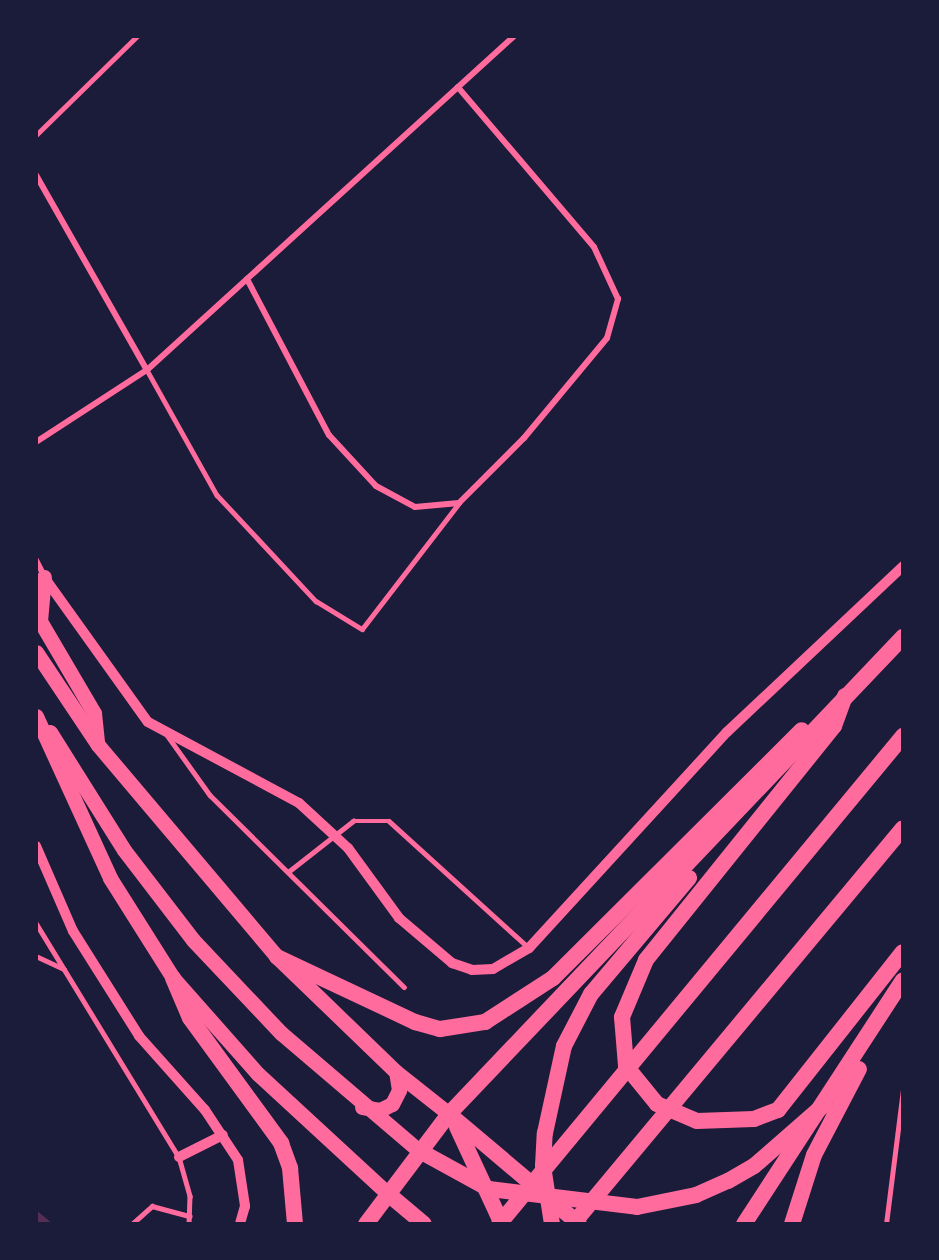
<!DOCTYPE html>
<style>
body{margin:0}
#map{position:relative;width:939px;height:1260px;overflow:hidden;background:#1b1b3a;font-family:Poppins,sans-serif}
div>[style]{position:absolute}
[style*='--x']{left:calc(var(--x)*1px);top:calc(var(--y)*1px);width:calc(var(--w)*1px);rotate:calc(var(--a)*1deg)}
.building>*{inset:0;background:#542f53}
.service>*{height:4.5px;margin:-2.25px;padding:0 2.25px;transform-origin:2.25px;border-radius:2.25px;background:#ff6b9d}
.minor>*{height:6px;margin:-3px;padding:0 3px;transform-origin:3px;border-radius:3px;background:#ff6b9d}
.tertiary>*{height:10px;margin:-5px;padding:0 5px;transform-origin:5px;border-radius:5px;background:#ff6b9d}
.primary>*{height:15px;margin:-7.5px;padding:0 7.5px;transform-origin:7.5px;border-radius:7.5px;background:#ff6b9d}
.trunk>*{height:16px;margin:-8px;padding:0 8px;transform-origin:8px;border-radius:8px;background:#ff6b9d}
span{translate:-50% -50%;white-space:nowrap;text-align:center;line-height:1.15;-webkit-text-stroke:6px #1b1b3a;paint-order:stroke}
.frame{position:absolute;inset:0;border:38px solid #1b1b3a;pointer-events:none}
</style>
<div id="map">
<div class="building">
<i style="clip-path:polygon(36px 1210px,53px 1224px,36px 1224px)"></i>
</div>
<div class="service">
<i style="--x:36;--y:135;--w:141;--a:-44.4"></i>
<i style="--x:147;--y:370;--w:143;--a:60.8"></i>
<i style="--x:217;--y:495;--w:145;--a:47"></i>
<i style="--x:316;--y:601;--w:54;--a:31.3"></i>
<i style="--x:362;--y:629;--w:159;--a:-52.4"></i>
<i style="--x:167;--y:735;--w:74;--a:54.4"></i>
<i style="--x:210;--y:795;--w:273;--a:44.7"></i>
<i style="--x:288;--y:872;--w:83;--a:-38.1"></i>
<i style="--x:353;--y:821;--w:36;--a:0"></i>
<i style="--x:389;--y:821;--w:189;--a:42.2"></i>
<i style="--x:36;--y:923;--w:274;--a:58.6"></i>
<i style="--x:179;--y:1157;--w:41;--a:74.2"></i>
<i style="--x:190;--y:1196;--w:28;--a:92"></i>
<i style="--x:36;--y:956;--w:31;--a:25"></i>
<i style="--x:132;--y:1224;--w:27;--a:-42"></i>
<i style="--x:152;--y:1206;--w:39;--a:15"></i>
<i style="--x:886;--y:1224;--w:136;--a:-82.8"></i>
</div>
<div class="minor">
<i style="--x:36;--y:175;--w:224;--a:60.4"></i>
<i style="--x:247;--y:279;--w:176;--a:62.3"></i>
<i style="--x:329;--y:435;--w:69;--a:47.3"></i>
<i style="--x:376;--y:486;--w:44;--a:28.3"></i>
<i style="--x:415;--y:507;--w:44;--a:-5.2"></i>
<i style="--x:459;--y:503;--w:92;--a:-45"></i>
<i style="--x:524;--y:438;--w:130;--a:-50.3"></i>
<i style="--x:607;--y:338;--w:41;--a:-74.2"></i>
<i style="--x:618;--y:299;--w:57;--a:-114.8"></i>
<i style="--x:594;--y:247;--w:210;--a:-130.4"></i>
<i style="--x:36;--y:442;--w:132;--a:-33"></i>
<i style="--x:147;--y:370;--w:496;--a:-42.3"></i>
<i style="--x:36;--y:560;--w:18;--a:63"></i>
</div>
<div class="tertiary">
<i style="--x:44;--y:577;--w:178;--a:54.4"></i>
<i style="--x:148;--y:722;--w:171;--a:28.2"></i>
<i style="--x:299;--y:803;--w:67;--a:42.6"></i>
<i style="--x:348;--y:848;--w:87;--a:53.9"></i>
<i style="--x:399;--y:918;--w:70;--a:40.3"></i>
<i style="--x:452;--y:963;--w:21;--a:19"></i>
<i style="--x:472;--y:970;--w:21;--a:-3"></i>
<i style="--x:493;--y:969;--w:42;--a:-30.3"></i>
<i style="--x:529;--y:948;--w:293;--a:-47.5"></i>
<i style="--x:727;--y:732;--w:242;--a:-43.3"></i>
<i style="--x:36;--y:846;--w:93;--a:66.5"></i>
<i style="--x:73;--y:931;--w:124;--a:57.8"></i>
<i style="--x:139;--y:1036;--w:99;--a:48.3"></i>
<i style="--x:205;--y:1110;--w:60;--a:56.6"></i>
<i style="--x:238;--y:1160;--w:47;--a:81.3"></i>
<i style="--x:245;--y:1206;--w:19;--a:106"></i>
<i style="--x:179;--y:1157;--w:49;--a:-26.6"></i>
</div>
<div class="primary">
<i style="--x:44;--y:577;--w:44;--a:95.2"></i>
<i style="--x:40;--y:621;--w:107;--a:59.6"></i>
<i style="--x:94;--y:713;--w:29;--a:84"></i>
<i style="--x:36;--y:652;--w:112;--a:56.3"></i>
<i style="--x:98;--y:745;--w:277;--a:49.8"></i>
<i style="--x:277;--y:957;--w:165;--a:44"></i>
<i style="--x:396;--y:1072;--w:68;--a:38.4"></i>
<i style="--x:36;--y:716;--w:178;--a:65.4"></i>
<i style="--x:110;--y:878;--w:118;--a:57.8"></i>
<i style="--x:173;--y:978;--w:128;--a:48.5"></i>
<i style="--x:258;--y:1074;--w:176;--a:42.7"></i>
<i style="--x:50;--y:732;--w:139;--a:57.9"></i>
<i style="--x:124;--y:850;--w:113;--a:52.5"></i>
<i style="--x:193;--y:940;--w:128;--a:46.6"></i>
<i style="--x:281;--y:1033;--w:180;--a:40.5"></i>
<i style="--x:362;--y:1107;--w:18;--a:9"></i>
<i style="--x:380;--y:1110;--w:13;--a:-27"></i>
<i style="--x:392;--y:1104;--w:16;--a:-63"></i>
<i style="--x:399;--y:1090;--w:18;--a:-99"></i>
</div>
<div class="trunk">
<i style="--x:845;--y:696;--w:32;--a:110"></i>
<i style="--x:834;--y:726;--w:300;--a:128.8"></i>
<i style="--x:646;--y:960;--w:62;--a:112.8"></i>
<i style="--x:622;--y:1017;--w:49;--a:85.3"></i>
<i style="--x:626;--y:1066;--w:49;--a:50.8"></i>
<i style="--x:657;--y:1104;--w:43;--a:23"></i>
<i style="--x:697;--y:1121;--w:57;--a:-2"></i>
<i style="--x:754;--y:1119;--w:26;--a:-21"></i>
<i style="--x:778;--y:1110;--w:201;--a:-51.7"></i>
<i style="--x:277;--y:957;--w:153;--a:25.2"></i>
<i style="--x:415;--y:1022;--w:26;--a:16"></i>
<i style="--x:440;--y:1029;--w:46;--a:-8.8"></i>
<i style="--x:485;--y:1022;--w:81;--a:-32.9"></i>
<i style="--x:553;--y:978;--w:351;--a:-44.9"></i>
<i style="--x:173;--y:978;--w:43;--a:67"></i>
<i style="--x:190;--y:1018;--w:155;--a:53.9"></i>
<i style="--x:281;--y:1143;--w:27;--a:70"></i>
<i style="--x:290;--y:1168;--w:56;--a:84.9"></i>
<i style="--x:449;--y:1114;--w:170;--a:40.2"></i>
<i style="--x:457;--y:1127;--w:107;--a:65.1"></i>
<i style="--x:418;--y:1150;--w:81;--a:28.8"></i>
<i style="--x:489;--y:1189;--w:149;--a:6.9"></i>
<i style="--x:637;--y:1207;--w:60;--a:-11.5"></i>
<i style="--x:696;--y:1195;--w:35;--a:-24"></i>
<i style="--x:728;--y:1181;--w:30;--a:-30"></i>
<i style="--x:754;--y:1166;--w:93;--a:-41.1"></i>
<i style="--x:387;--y:1193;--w:48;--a:40"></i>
<i style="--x:366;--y:1224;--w:138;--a:-53"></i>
<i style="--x:449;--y:1114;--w:659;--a:-46.42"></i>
<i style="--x:499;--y:1224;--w:634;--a:-50.38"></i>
<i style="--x:552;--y:1224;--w:59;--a:-98.8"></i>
<i style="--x:543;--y:1166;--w:33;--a:-87"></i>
<i style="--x:545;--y:1133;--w:89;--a:-77.7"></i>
<i style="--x:564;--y:1046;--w:59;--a:-62.6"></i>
<i style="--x:591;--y:994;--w:152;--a:-49.8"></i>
<i style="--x:573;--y:1224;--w:515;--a:-50.19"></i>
<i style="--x:744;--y:1224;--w:291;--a:-56.9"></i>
<i style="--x:792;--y:1224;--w:72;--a:-72.3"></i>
<i style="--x:814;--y:1155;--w:97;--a:-62.4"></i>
</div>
<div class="frame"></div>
</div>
